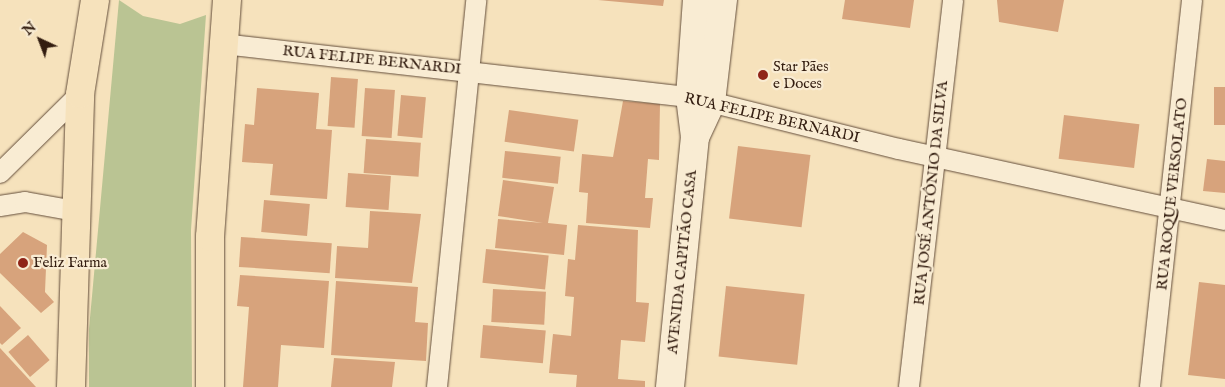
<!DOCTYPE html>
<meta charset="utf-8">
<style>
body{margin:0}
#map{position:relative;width:1225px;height:387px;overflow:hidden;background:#f6e2bc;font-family:"IM FELL English",serif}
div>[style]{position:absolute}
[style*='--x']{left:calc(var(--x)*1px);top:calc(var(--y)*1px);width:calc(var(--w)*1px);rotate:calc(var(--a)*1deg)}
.green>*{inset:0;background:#bac493}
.building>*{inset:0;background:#d7a37c;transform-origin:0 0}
.roads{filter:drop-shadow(0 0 1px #644e3b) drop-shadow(0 0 1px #644e3b)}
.street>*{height:20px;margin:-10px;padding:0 10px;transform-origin:10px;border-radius:10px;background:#f9ecd3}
.secondary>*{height:28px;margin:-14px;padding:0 14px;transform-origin:14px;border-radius:14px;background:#f9ecd3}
.primary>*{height:28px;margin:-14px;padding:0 14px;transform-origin:14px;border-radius:14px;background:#f6e2bc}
.dots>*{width:14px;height:14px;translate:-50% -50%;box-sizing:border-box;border:2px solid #f9ecd3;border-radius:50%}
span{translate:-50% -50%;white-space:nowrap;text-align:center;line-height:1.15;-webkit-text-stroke:4.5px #f9ecd3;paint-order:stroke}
.street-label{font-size:15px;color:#331d10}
.poi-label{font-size:15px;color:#331d10}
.left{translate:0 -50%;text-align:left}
.north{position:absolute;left:15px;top:15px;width:50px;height:50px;-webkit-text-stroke:4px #f9ecd3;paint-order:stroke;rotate:317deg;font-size:14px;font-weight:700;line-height:20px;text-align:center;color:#331d10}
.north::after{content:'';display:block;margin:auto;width:18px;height:22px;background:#331d10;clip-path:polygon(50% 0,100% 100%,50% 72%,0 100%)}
</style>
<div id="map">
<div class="green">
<i style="clip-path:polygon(119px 0,143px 16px,180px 24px,206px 15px,191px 230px,192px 387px,89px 387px,89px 329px)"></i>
</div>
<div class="building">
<i style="clip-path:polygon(598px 0,664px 0,663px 6px)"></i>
<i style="clip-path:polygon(845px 0,914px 0,910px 28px,842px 19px)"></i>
<i style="clip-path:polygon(997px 0,1064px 0,1058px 32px,999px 22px)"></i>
<i style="left:331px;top:77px;width:27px;height:49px;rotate:4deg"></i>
<i style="left:1214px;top:87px;width:11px;height:38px"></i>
<i style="clip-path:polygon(257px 88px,319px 93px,316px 129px,332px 130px,327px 199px,270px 195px,273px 164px,242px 162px,245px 124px,254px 125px)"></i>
<i style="left:365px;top:88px;width:30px;height:48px;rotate:4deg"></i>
<i style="left:401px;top:95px;width:25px;height:41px;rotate:5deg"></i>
<i style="clip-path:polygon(623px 101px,660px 104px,659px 160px,648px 159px,645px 198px,653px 198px,650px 228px,586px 223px,588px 193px,579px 192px,582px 154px,613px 157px)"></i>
<i style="left:509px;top:110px;width:70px;height:32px;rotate:8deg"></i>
<i style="left:1064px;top:115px;width:76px;height:44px;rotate:7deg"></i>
<i style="left:366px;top:139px;width:55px;height:34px;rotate:4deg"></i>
<i style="left:738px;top:146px;width:73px;height:73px;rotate:7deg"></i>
<i style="left:505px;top:151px;width:56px;height:27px;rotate:6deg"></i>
<i style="clip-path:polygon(1207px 159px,1225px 161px,1225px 193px,1203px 191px)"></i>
<i style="left:348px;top:173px;width:43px;height:34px;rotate:4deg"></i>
<i style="clip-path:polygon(503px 180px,554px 187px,548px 223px,567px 225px,564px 255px,495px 248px,498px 219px,543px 223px,498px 216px)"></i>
<i style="left:264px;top:200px;width:46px;height:32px;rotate:5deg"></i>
<i style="clip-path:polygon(370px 211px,421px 214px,412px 283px,335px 278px,337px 246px,368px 248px)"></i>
<i style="clip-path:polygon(578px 225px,638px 230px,636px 302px,649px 303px,645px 342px,621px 340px,618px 379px,645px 381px,645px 387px,576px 387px,577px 375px,549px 373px,553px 334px,571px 336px,574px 297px,565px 296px,568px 259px,575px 260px)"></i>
<i style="clip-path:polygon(23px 232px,47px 245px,45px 292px,54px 302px,41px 313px,0 273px,0 254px)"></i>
<i style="left:241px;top:237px;width:91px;height:30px;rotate:4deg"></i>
<i style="left:486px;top:249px;width:63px;height:34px;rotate:6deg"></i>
<i style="clip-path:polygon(240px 275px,329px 281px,324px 348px,281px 345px,278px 387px,243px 387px,249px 307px,237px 306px)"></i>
<i style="clip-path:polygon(336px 281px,418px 287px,415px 322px,428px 323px,426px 361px,331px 355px)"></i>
<i style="clip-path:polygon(1199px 282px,1225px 285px,1225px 379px,1188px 375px)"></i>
<i style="left:726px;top:286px;width:79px;height:71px;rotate:6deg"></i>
<i style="left:493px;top:289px;width:53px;height:33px;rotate:3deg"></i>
<i style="clip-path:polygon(0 306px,21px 328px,2px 345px,0 343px)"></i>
<i style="left:483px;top:325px;width:63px;height:33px;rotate:5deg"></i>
<i style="left:28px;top:335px;width:33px;height:26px;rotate:49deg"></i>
<i style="clip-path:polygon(0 348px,36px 387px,0 387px)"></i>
<i style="clip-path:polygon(334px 358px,395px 362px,392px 387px,331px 387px)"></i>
</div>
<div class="roads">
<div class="street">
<i style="--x:223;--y:44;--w:470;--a:6.5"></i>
<i style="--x:690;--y:97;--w:215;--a:14"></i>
<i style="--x:899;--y:149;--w:334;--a:12.3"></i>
<i style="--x:0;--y:173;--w:112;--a:-44.6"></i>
<i style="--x:0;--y:206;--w:25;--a:-9"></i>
<i style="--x:25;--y:202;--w:51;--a:10.2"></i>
<i style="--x:437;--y:387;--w:389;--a:-84.2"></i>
<i style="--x:909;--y:387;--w:389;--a:-83.5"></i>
<i style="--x:1150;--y:387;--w:389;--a:-83.8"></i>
</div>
<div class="secondary">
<i style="--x:695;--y:137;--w:40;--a:-97.1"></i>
<i style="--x:690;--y:97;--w:97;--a:-85.9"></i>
<i style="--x:670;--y:387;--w:251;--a:-84.3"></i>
<i style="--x:695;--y:137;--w:38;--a:-65"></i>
<i style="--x:711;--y:102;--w:103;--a:-83.3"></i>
</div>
<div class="primary">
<i style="--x:71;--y:387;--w:293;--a:-88.2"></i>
<i style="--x:80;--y:94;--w:95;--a:-80.9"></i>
<i style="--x:210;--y:387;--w:150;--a:-90"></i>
<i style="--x:210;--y:237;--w:238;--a:-85.9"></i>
</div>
</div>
<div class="dots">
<i style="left:763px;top:75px;background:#8f2418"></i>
<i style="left:23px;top:263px;background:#8f2418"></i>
</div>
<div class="street-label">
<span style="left:372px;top:60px;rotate:6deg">RUA FELIPE BERNARDI</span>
<span style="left:772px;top:118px;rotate:13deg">RUA FELIPE BERNARDI</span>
<span style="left:931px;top:193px;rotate:-84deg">RUA JOSÉ ANTÔNIO DA SILVA</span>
<span style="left:1172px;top:194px;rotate:-84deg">RUA ROQUE VERSOLATO</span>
<span style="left:682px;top:262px;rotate:-84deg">AVENIDA CAPITÃO CASA</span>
</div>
<div class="poi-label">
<span class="left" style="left:773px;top:75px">Star Pães<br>e Doces</span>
<span class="left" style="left:33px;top:263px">Feliz Farma</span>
</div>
<div class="north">N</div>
</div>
